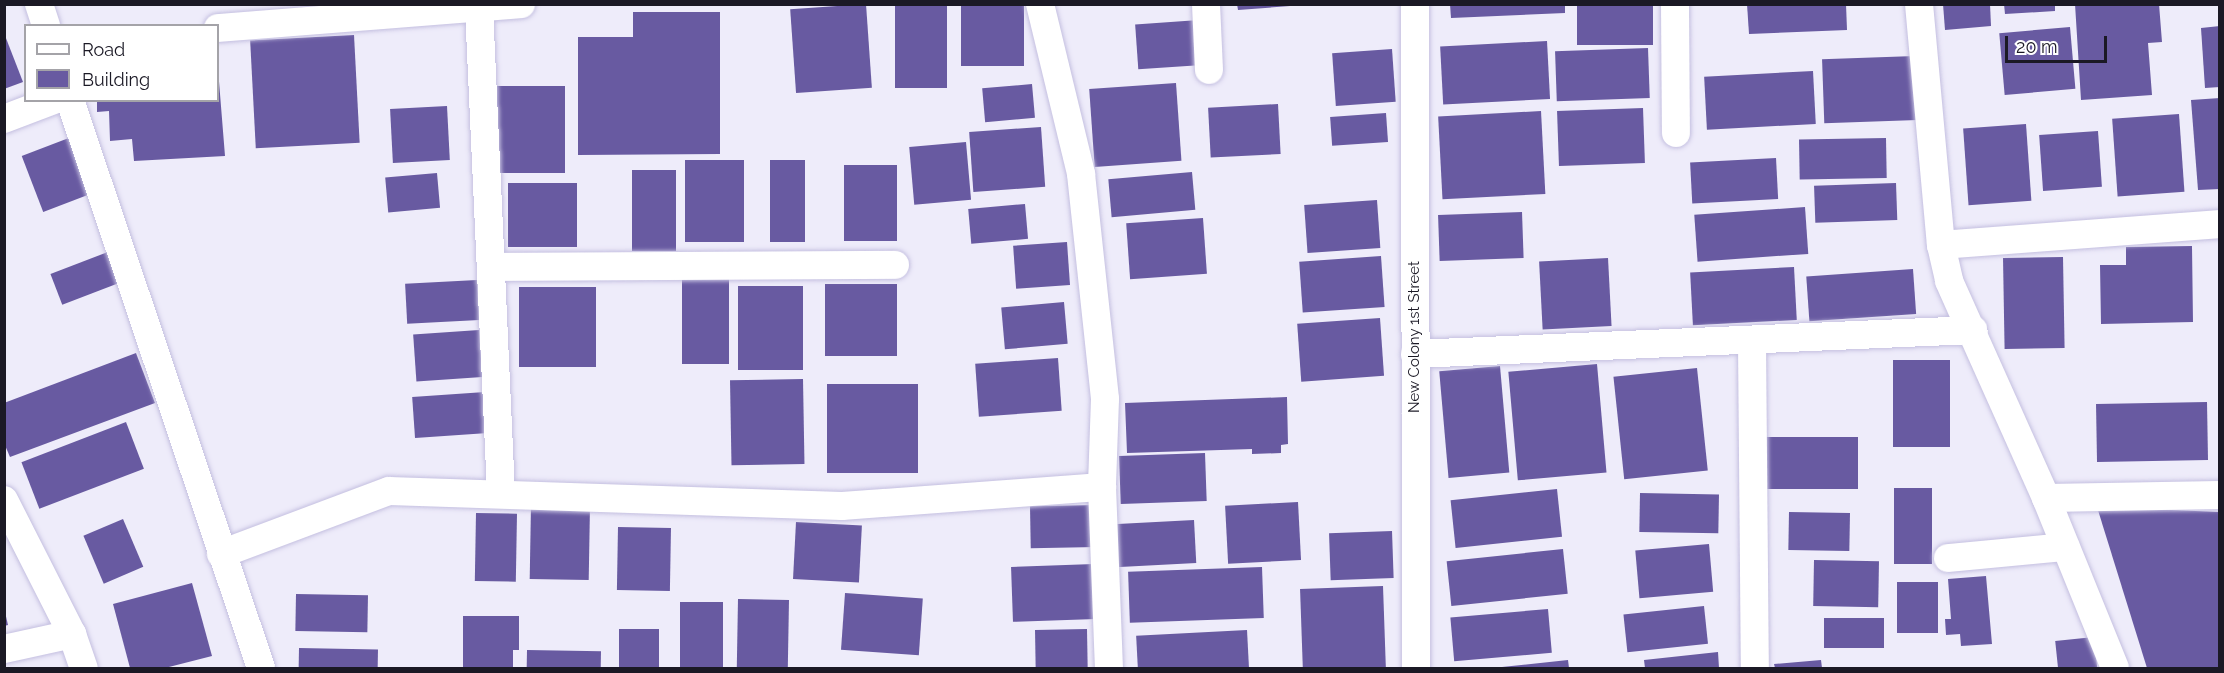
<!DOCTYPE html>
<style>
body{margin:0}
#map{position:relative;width:2224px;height:673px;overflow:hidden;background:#eeecfa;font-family:Raleway,sans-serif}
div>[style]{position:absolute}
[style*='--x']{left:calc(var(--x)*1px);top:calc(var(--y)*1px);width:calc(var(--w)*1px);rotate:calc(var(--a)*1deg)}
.building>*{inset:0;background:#685aa1;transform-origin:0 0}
.roads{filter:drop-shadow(0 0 2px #c4bfe0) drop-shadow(0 0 2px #c4bfe0)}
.minor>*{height:28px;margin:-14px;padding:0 14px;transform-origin:14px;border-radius:14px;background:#fff}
span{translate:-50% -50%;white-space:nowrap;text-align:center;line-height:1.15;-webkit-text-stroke:6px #fff;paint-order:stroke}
.street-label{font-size:15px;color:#1b1925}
.frame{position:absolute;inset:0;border:6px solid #1b1925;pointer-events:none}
.legend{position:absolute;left:24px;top:24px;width:195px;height:78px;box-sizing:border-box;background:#fff;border:2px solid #a4a3a8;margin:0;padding:8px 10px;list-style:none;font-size:18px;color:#1b1925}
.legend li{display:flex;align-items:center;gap:12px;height:30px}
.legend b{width:30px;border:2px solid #a4a3a8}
.scale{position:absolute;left:2005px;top:36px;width:102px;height:27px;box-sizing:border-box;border:3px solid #1b1925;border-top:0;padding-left:8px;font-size:18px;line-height:21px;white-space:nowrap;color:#1b1925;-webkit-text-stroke:4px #fff;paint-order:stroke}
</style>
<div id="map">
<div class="building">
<i style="left:866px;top:4px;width:84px;height:76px;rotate:86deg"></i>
<i style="left:895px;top:4px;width:52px;height:84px"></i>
<i style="left:961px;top:4px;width:63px;height:62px"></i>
<i style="clip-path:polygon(1237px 4px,1290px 4px,1290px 6px,1238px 10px)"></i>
<i style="clip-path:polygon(1450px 4px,1565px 4px,1565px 13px,1451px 18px)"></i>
<i style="left:1577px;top:4px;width:76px;height:41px"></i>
<i style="clip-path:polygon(1747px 4px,1846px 4px,1847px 30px,1749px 34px)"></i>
<i style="clip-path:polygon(1943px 4px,1990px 4px,1991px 26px,1945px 30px)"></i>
<i style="clip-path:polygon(2004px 4px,2055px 4px,2055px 11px,2005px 14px)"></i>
<i style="clip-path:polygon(2075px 4px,2159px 4px,2162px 42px,2148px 43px,2152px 95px,2081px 100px)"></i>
<i style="clip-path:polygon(633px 12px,720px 12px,720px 154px,578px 155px,578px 37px,633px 37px)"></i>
<i style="left:1199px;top:20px;width:45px;height:64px;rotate:86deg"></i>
<i style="clip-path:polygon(2220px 26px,2220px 87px,2205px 88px,2201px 28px)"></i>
<i style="left:2070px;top:27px;width:62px;height:71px;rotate:85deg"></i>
<i style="clip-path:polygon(4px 33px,23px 82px,4px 89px)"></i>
<i style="left:354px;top:35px;width:108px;height:104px;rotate:87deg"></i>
<i style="left:1547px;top:41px;width:58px;height:107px;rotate:87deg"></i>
<i style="left:1648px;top:48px;width:50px;height:93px;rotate:88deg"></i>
<i style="left:1392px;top:49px;width:53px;height:60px;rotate:86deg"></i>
<i style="left:1915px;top:56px;width:64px;height:93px;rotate:88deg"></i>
<i style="clip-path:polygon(218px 69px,225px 156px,134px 161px,132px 139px,110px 141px,109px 111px,97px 112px,97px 100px,218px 100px)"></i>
<i style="left:1813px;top:71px;width:53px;height:109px;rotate:87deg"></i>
<i style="left:1176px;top:83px;width:78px;height:87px;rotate:86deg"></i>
<i style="left:1032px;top:84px;width:34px;height:50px;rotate:85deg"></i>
<i style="left:493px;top:86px;width:72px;height:87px"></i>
<i style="clip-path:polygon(2220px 98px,2220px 189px,2198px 190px,2191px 100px)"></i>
<i style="left:1278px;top:104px;width:50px;height:70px;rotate:87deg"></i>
<i style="left:447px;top:106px;width:54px;height:57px;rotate:87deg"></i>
<i style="left:1643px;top:108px;width:55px;height:86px;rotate:88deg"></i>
<i style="left:1541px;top:111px;width:83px;height:103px;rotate:87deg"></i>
<i style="left:1386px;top:113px;width:29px;height:56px;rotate:86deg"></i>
<i style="left:2179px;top:114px;width:78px;height:67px;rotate:86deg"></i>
<i style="left:2026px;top:124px;width:77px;height:63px;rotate:86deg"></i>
<i style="left:1041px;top:127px;width:60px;height:72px;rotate:86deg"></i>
<i style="left:2098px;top:131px;width:56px;height:59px;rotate:86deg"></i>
<i style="left:74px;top:136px;width:60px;height:56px;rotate:69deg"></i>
<i style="left:1886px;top:138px;width:40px;height:87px;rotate:89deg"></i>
<i style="left:966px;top:142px;width:58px;height:57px;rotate:85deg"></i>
<i style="left:1776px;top:158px;width:41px;height:86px;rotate:87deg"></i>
<i style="left:685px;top:160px;width:59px;height:82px"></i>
<i style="left:770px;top:160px;width:35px;height:82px"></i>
<i style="left:844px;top:165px;width:53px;height:76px"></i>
<i style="left:632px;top:170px;width:44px;height:81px"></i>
<i style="left:1192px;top:172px;width:38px;height:84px;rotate:85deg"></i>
<i style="left:437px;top:173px;width:35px;height:52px;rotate:85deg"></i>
<i style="left:508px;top:183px;width:69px;height:64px"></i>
<i style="left:1896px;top:183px;width:37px;height:82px;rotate:88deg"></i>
<i style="left:1377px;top:200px;width:48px;height:73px;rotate:86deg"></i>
<i style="left:1025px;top:204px;width:35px;height:57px;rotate:85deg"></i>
<i style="left:1805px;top:207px;width:47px;height:111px;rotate:86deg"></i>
<i style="left:1522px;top:212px;width:46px;height:84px;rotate:88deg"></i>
<i style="left:1203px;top:218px;width:56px;height:77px;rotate:86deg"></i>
<i style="left:1067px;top:242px;width:43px;height:54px;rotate:86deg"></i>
<i style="clip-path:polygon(2192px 246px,2193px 322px,2101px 324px,2100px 265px,2126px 265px,2126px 247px)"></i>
<i style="left:113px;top:250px;width:33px;height:67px;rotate:69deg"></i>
<i style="left:1381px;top:256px;width:51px;height:82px;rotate:86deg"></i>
<i style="left:2063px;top:257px;width:91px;height:60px;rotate:89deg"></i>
<i style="left:1608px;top:258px;width:68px;height:69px;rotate:87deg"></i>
<i style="left:1794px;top:267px;width:53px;height:104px;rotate:87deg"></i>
<i style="left:1913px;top:269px;width:45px;height:107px;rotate:86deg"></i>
<i style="left:729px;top:279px;width:85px;height:47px;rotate:90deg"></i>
<i style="left:477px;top:280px;width:40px;height:72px;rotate:87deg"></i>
<i style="left:897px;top:284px;width:72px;height:72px;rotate:90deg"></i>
<i style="left:738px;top:286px;width:65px;height:84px"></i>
<i style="left:596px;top:287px;width:80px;height:77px;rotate:90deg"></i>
<i style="left:1064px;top:302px;width:42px;height:63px;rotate:85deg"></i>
<i style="left:1380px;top:318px;width:58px;height:83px;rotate:86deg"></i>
<i style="left:479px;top:330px;width:47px;height:66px;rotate:86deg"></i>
<i style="clip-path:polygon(136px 353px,155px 403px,10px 457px,4px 443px,4px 403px)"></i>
<i style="left:1058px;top:358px;width:53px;height:83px;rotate:86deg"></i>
<i style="left:1893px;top:360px;width:57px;height:87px"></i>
<i style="left:1597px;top:364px;width:109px;height:89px;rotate:85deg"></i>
<i style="left:1500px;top:366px;width:107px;height:61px;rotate:85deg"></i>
<i style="left:1697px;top:368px;width:103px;height:84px;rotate:84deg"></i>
<i style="left:803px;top:379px;width:85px;height:73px;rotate:89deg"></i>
<i style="left:827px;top:384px;width:91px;height:89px"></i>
<i style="left:485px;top:392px;width:41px;height:73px;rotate:86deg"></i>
<i style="clip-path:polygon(1287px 397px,1288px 444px,1281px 445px,1281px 453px,1252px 454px,1252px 449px,1127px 453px,1125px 403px)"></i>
<i style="left:2207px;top:402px;width:58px;height:111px;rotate:89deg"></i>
<i style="left:126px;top:422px;width:50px;height:112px;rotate:69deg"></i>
<i style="left:1760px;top:437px;width:98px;height:52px"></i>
<i style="left:1205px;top:453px;width:48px;height:86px;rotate:88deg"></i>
<i style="left:1894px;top:488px;width:38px;height:76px"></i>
<i style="left:1557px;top:489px;width:48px;height:107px;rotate:84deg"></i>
<i style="left:1640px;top:493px;width:79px;height:39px;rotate:1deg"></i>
<i style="left:1298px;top:502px;width:58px;height:73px;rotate:87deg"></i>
<i style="left:531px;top:505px;width:59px;height:74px;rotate:1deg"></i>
<i style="left:1096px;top:505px;width:42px;height:66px;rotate:89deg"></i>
<i style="clip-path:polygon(2097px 507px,2220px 512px,2220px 668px,2147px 668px)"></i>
<i style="left:1789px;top:512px;width:61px;height:38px;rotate:1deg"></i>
<i style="left:476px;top:513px;width:41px;height:68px;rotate:1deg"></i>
<i style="left:123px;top:519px;width:52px;height:43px;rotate:67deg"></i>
<i style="left:1194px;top:520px;width:43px;height:86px;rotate:87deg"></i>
<i style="left:796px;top:522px;width:66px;height:57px;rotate:3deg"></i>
<i style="left:618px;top:527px;width:53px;height:63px;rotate:1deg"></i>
<i style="left:1392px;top:531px;width:47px;height:63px;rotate:88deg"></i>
<i style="left:1709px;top:544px;width:48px;height:74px;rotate:85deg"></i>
<i style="left:1563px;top:549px;width:45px;height:117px;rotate:84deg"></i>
<i style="left:1814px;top:560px;width:65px;height:46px;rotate:1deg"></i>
<i style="left:1094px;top:564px;width:55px;height:83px;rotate:88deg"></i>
<i style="left:1262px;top:567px;width:51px;height:134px;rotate:88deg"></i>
<i style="clip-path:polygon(1986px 576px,1992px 644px,1961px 646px,1960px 634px,1946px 635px,1945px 619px,1951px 619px,1948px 579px)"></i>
<i style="left:1897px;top:582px;width:41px;height:51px"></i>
<i style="clip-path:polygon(192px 583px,212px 656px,165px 668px,130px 668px,113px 604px)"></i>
<i style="left:1383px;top:586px;width:82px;height:83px;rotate:88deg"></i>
<i style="left:845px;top:593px;width:78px;height:57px;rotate:4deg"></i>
<i style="left:296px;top:594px;width:72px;height:37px;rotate:1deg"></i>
<i style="left:738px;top:599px;width:51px;height:69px;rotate:1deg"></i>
<i style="left:680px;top:602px;width:43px;height:66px"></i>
<i style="left:1704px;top:606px;width:38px;height:81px;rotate:84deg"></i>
<i style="clip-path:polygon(4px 608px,8px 625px,4px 626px)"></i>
<i style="left:1548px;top:609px;width:44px;height:98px;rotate:85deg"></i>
<i style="clip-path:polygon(463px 616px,519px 616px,519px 650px,513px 650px,513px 668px,463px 668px)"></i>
<i style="left:1824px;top:618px;width:60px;height:30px"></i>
<i style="left:619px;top:629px;width:40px;height:39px"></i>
<i style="left:1087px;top:629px;width:39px;height:52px;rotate:89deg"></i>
<i style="left:1247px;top:630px;width:38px;height:111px;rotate:87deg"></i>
<i style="left:2094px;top:637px;width:31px;height:39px;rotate:84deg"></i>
<i style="left:299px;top:648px;width:79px;height:20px;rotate:1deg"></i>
<i style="left:527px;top:650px;width:74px;height:18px;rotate:1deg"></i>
<i style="clip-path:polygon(1718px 652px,1719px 668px,1645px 668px,1644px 660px)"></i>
<i style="clip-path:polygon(1568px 660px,1569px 668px,1502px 668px,1502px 667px)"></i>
<i style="clip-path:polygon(1821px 660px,1822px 668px,1775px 668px,1774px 664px)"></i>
</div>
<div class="roads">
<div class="minor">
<i style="--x:39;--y:4;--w:23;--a:72"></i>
<i style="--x:1040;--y:4;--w:175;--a:76.4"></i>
<i style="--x:1081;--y:174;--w:226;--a:83.9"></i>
<i style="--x:1105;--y:399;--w:88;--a:92"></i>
<i style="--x:1102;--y:487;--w:181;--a:87.8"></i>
<i style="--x:1206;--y:4;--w:66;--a:87.4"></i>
<i style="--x:1415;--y:4;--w:664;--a:89.91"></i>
<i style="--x:1675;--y:4;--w:129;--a:89.6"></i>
<i style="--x:1919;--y:4;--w:242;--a:84.8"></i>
<i style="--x:1941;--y:245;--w:37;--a:77"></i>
<i style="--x:1949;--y:281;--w:238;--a:65.9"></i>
<i style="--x:2046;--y:498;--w:183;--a:67.9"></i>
<i style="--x:479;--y:8;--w:486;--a:87.4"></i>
<i style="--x:218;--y:28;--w:304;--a:-4.5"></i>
<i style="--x:70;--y:100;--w:599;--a:71.41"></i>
<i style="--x:4;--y:119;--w:53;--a:-20.8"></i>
<i style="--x:1941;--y:245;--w:280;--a:-4.3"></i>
<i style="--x:493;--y:267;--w:402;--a:-0.3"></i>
<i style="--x:1752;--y:342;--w:326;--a:89.5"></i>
<i style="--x:1415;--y:354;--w:559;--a:-2.46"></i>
<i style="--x:2046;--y:498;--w:174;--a:-1"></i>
<i style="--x:4;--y:500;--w:150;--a:63.1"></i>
<i style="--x:72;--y:634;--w:36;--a:71"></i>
<i style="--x:221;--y:554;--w:179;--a:-20.6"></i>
<i style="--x:389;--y:491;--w:453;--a:1.9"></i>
<i style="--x:842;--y:506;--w:261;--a:-4.2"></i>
<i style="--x:1948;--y:558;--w:118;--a:-5.4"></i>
<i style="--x:4;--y:649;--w:70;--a:-12.4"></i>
</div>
</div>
<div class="street-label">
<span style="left:1415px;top:337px;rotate:-90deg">New Colony 1st Street</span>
</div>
<div class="frame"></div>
<ul class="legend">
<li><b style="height:8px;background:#fff"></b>Road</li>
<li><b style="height:16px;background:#685aa1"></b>Building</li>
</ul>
<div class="scale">20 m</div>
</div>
